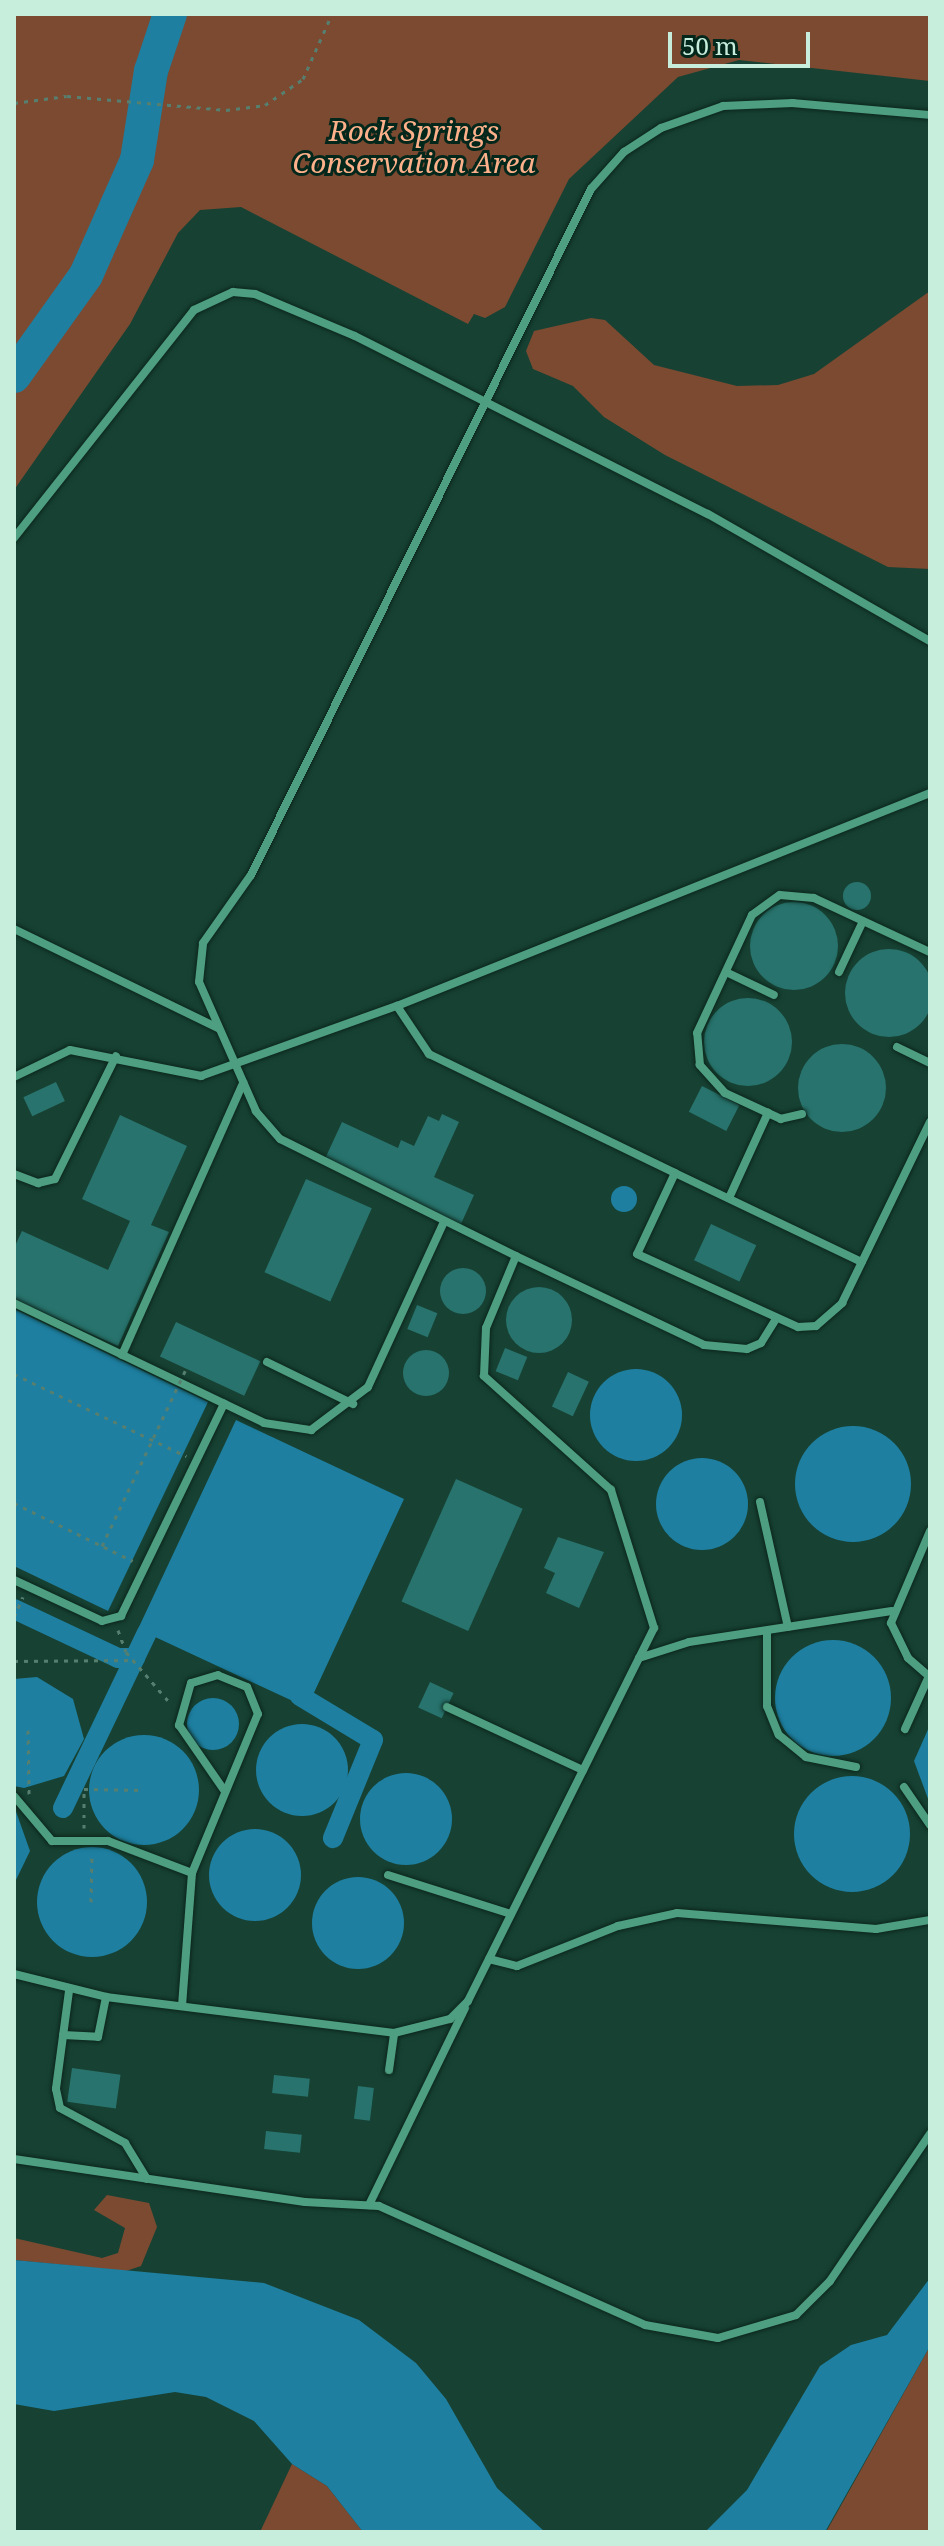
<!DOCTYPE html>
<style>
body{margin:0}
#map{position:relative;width:944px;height:2546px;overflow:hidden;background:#174233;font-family:"Noto Serif",serif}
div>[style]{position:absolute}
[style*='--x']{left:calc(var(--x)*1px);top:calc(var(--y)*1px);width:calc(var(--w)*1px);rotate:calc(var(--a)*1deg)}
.green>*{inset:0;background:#7c4a31}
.water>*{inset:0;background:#1e7fa1}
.round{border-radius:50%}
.canal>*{height:20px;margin:-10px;padding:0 10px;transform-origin:10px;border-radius:10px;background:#1e7fa1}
.river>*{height:34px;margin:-17px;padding:0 17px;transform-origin:17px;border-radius:17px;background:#1e7fa1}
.building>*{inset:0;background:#28736d;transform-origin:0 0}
.path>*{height:3px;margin-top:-1.5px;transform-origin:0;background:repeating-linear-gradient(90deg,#567f70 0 4px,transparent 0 10px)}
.roads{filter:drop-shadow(0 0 2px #0c261d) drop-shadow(0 0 2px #0c261d)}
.service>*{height:8px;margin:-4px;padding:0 4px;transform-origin:4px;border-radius:4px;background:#4e9f82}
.path-bridge>*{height:3px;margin-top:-1.5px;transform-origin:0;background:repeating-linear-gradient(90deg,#567f70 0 4px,transparent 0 10px)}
span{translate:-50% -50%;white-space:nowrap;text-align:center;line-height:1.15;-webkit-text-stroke:6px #04271c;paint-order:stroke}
.park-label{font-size:28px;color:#fdb18a;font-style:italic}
.frame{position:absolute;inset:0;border:16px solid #c7eddc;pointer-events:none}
.scale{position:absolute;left:668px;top:32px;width:142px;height:36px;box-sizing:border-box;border:4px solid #c7eddc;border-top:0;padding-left:10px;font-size:24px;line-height:28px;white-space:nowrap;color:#c7eddc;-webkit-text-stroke:6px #04271c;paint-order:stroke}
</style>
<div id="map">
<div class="green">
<i style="clip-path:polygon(14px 14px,930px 14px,930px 81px,739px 60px,678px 77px,569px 179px,505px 307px,485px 318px,474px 314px,468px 324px,241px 207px,200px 210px,178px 233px,130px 324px,14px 490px)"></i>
<i style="clip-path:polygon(930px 291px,930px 569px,888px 567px,665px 455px,604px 417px,573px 386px,533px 369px,526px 351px,534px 331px,591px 318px,605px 320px,654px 365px,737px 386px,778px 385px,814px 374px)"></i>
<i style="clip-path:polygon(107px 2195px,149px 2203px,157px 2227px,141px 2266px,126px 2271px,14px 2260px,14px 2238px,102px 2258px,118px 2253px,125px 2228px,94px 2210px)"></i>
<i style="clip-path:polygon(930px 2346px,930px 2532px,826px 2532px,848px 2493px)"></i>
<i style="clip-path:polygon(292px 2464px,327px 2486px,363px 2532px,260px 2532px)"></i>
</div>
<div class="water">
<i class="round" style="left:611px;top:1186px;width:26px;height:26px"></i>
<i style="clip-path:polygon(14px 1309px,208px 1402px,108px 1611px,14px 1566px)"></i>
<i class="round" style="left:590px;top:1369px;width:92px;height:92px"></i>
<i style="clip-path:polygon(236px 1420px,404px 1499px,312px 1697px,302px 1693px,297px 1703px,138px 1629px)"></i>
<i class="round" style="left:795px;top:1426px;width:116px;height:116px"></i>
<i class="round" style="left:656px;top:1458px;width:92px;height:92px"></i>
<i class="round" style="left:775px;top:1640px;width:116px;height:116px"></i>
<i style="clip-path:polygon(37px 1677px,73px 1699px,84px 1739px,64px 1776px,24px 1788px,14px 1786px,14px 1679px)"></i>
<i class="round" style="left:187px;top:1698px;width:52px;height:52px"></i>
<i class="round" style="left:256px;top:1724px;width:92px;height:92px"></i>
<i style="clip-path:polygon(930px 1725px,930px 1804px,914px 1761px)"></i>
<i class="round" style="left:89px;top:1735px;width:110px;height:110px"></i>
<i class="round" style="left:360px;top:1773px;width:92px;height:92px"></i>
<i class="round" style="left:794px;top:1776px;width:116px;height:116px"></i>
<i style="clip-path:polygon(14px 1806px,30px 1851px,14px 1884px)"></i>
<i class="round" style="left:209px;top:1829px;width:92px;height:92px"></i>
<i class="round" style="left:37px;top:1847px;width:110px;height:110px"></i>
<i class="round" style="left:312px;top:1877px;width:92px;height:92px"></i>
<i style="clip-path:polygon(14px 2260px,264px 2283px,359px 2320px,416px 2363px,446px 2399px,497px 2488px,545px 2532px,363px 2532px,327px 2486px,292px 2464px,254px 2421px,206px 2397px,175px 2392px,54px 2411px,14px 2404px)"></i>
<i style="clip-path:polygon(930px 2278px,930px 2346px,825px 2532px,705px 2532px,747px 2490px,820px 2366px,851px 2345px,887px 2335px)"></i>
</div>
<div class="canal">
<i style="--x:14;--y:1609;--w:115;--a:25.2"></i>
<i style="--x:118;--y:1658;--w:17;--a:0"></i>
<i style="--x:300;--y:1696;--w:85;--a:31.1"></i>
<i style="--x:373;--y:1740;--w:106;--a:112.2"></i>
<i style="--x:63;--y:1808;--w:194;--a:-64.4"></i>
</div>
<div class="river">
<i style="--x:14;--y:376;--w:124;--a:-54.5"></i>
<i style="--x:86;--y:275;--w:126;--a:-66.1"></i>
<i style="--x:137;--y:160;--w:90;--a:-81.1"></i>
<i style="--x:151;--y:71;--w:60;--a:-71.6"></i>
</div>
<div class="building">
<i class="round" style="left:843px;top:882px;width:28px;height:28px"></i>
<i class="round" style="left:750px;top:902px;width:88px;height:88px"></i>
<i class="round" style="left:845px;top:949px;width:88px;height:88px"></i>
<i class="round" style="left:704px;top:998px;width:88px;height:88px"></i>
<i class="round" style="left:798px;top:1044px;width:88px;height:88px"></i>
<i style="left:56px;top:1082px;width:21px;height:36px;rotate:65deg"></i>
<i style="left:702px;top:1086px;width:42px;height:29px;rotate:27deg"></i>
<i style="clip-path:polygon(442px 1114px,459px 1122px,434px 1177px,474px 1195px,461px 1224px,324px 1161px,342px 1122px,398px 1148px,401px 1140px,414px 1146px,428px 1116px,439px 1121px)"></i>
<i style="clip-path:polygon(120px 1115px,187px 1146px,151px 1225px,169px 1232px,118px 1346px,14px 1299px,14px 1248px,22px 1231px,108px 1270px,130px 1221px,82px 1199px)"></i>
<i style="left:306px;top:1179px;width:72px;height:102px;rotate:24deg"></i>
<i style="left:711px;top:1224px;width:50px;height:40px;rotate:25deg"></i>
<i class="round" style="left:440px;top:1268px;width:46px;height:46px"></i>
<i class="round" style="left:506px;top:1287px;width:66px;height:66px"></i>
<i style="left:417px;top:1305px;width:22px;height:26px;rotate:22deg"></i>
<i style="left:176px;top:1322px;width:93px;height:38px;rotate:25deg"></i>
<i style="left:505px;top:1348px;width:24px;height:25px;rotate:22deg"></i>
<i class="round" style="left:403px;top:1350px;width:46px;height:46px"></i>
<i style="left:568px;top:1372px;width:23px;height:38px;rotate:25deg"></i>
<i style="left:456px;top:1479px;width:73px;height:134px;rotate:24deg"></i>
<i style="clip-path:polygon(558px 1537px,604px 1552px,579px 1608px,546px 1593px,555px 1573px,544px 1568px)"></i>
<i style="left:430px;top:1682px;width:26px;height:28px;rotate:25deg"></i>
<i style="left:72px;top:2068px;width:49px;height:34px;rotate:8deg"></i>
<i style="left:274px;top:2075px;width:36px;height:18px;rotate:6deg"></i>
<i style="left:358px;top:2086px;width:16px;height:33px;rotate:7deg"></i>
<i style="left:266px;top:2131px;width:36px;height:18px;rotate:6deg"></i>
</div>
<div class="path">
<i style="--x:14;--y:103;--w:53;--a:-7.5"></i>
<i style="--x:67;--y:96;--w:160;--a:5"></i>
<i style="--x:226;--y:110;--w:39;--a:-7"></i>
<i style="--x:265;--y:105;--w:46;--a:-34.4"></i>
<i style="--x:303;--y:79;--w:71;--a:-66"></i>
<i style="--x:14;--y:1374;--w:191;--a:25.5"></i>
<i style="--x:14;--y:1503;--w:132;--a:26"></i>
<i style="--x:14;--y:1617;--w:22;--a:-66"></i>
<i style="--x:118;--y:1630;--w:23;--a:70"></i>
<i style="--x:126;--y:1652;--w:69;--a:49.1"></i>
<i style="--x:14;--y:1661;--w:119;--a:-0.5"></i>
<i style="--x:28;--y:1730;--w:64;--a:89.1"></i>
<i style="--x:84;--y:1828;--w:39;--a:-90"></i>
<i style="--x:84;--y:1789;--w:60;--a:1"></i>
<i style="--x:91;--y:1902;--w:48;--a:-88.8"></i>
</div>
<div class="roads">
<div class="service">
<i style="--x:14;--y:538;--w:290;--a:-51.7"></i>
<i style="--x:194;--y:310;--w:43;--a:-24.8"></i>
<i style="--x:233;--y:292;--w:22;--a:5"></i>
<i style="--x:255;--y:294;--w:108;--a:22.8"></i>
<i style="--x:355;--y:336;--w:395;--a:26.8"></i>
<i style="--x:708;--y:514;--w:256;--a:29.8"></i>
<i style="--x:930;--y:793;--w:574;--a:158.22"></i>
<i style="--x:397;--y:1006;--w:58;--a:56.3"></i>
<i style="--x:429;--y:1054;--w:273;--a:25.8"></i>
<i style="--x:675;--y:1173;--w:89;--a:115.1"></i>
<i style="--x:637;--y:1254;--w:177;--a:24.4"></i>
<i style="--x:798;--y:1327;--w:18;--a:-3"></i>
<i style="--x:816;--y:1326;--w:35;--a:-41"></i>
<i style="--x:842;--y:1303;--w:201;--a:-64.1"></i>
<i style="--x:14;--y:929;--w:227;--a:25.9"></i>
<i style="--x:726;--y:972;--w:53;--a:25.6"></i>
<i style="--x:839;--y:972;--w:56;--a:-64.8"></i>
<i style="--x:897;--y:1047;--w:37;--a:26"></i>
<i style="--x:14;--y:1077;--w:62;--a:-25.7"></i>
<i style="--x:70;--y:1050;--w:134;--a:11.2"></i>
<i style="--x:201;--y:1076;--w:208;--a:-19.7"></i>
<i style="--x:802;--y:1114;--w:22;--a:167"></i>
<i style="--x:781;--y:1119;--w:62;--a:-155.1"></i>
<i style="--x:725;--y:1093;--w:38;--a:-132"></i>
<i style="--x:700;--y:1065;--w:32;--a:-95"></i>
<i style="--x:697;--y:1033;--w:130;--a:-65"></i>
<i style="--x:752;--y:915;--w:34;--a:-36"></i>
<i style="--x:780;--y:895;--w:34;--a:5"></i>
<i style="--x:814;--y:898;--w:128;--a:25"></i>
<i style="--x:675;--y:1173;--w:207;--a:25.5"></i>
<i style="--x:14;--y:1174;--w:26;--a:21"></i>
<i style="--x:38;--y:1183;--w:17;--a:-13"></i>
<i style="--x:55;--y:1179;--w:137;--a:-63.6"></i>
<i style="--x:729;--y:1198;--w:94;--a:-65.4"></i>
<i style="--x:516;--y:1256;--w:263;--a:-153.6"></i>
<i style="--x:280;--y:1139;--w:37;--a:-131"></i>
<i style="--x:256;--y:1111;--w:141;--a:-113.8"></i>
<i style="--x:199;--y:982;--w:39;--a:-84"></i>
<i style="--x:203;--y:943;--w:83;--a:-54.8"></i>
<i style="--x:251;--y:875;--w:766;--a:-63.64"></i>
<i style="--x:591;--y:189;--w:50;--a:-48.3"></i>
<i style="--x:624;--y:152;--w:44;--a:-33"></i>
<i style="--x:661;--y:128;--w:66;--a:-19.5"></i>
<i style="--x:723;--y:106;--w:70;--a:-2.5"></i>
<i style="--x:793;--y:103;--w:138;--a:5"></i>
<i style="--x:14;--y:1303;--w:277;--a:25.6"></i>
<i style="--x:264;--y:1423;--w:48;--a:8.5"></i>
<i style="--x:311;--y:1430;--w:71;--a:-37"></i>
<i style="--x:368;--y:1387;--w:182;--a:-65.3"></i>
<i style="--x:122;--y:1355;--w:298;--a:-66"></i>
<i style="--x:267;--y:1362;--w:96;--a:26"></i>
<i style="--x:760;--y:1502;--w:128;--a:77.4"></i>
<i style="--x:930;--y:1531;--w:100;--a:113"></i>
<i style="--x:891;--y:1623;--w:39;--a:64"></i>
<i style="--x:908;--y:1658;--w:29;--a:41"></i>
<i style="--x:14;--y:1580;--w:97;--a:25"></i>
<i style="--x:102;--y:1621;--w:20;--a:-15"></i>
<i style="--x:121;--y:1616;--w:236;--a:-64.1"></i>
<i style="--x:767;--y:1631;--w:75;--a:90"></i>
<i style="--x:767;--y:1706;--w:31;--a:68"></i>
<i style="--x:779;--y:1735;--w:35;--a:39"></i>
<i style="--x:806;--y:1757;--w:51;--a:11.3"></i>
<i style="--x:639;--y:1658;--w:52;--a:-17.7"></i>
<i style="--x:689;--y:1642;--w:205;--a:-8.7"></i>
<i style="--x:447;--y:1707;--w:150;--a:24.9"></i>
<i style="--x:905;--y:1729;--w:58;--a:-65.6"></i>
<i style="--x:904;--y:1787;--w:46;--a:55.6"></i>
<i style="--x:14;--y:1796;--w:59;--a:49.8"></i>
<i style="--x:52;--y:1841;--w:56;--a:0"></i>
<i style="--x:108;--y:1841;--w:90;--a:20.9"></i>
<i style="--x:192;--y:1873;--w:133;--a:94.3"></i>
<i style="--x:192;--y:1873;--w:172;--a:-67.5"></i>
<i style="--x:258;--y:1714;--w:29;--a:-112"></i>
<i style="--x:247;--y:1687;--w:31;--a:-158"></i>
<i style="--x:218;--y:1675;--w:28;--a:163"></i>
<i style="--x:191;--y:1683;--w:44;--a:105.9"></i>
<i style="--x:179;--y:1725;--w:79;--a:55.3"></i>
<i style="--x:388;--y:1875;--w:129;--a:17.6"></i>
<i style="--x:489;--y:1959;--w:29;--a:14"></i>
<i style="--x:517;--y:1966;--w:109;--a:-21.6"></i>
<i style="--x:618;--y:1926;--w:60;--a:-12.4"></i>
<i style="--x:677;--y:1913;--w:200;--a:4.6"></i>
<i style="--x:876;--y:1929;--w:55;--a:-9.5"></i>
<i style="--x:14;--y:1974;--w:95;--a:14"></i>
<i style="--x:106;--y:1997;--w:290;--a:7.1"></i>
<i style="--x:394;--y:2033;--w:58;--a:-14"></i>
<i style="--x:450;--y:2019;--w:25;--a:-45"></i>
<i style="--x:468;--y:2001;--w:417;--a:-63.5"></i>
<i style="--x:654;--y:1628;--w:145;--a:-107.3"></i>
<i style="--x:611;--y:1490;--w:171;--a:-138.1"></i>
<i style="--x:484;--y:1376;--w:48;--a:-87.6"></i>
<i style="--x:486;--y:1328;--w:78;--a:-67.4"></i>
<i style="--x:516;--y:1256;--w:208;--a:25.3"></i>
<i style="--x:704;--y:1345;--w:43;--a:5.3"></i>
<i style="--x:747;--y:1349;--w:15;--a:-23"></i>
<i style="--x:761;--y:1343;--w:26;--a:-58"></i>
<i style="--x:69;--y:1991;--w:99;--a:97.6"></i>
<i style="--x:56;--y:2089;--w:19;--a:78"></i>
<i style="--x:60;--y:2108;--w:74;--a:28.3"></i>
<i style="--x:125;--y:2143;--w:42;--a:58.6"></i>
<i style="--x:63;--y:2035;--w:35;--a:3"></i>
<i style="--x:98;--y:2037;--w:41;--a:-78.7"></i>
<i style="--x:389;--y:2070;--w:37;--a:-82"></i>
<i style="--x:14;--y:2159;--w:294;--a:8.4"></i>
<i style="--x:305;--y:2202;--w:74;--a:3.1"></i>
<i style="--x:379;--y:2206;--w:291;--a:24.1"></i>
<i style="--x:645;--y:2325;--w:74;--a:10.1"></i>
<i style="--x:718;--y:2338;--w:81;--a:-16.4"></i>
<i style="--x:796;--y:2315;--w:48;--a:-45"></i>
<i style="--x:830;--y:2281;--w:178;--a:-55.8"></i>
<i style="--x:369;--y:2205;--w:219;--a:-64"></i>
</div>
</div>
<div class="path-bridge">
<i style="--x:102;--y:1546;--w:196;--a:-64.6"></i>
</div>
<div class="park-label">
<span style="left:414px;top:146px">Rock Springs<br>Conservation Area</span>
</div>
<div class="frame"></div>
<div class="scale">50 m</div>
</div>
